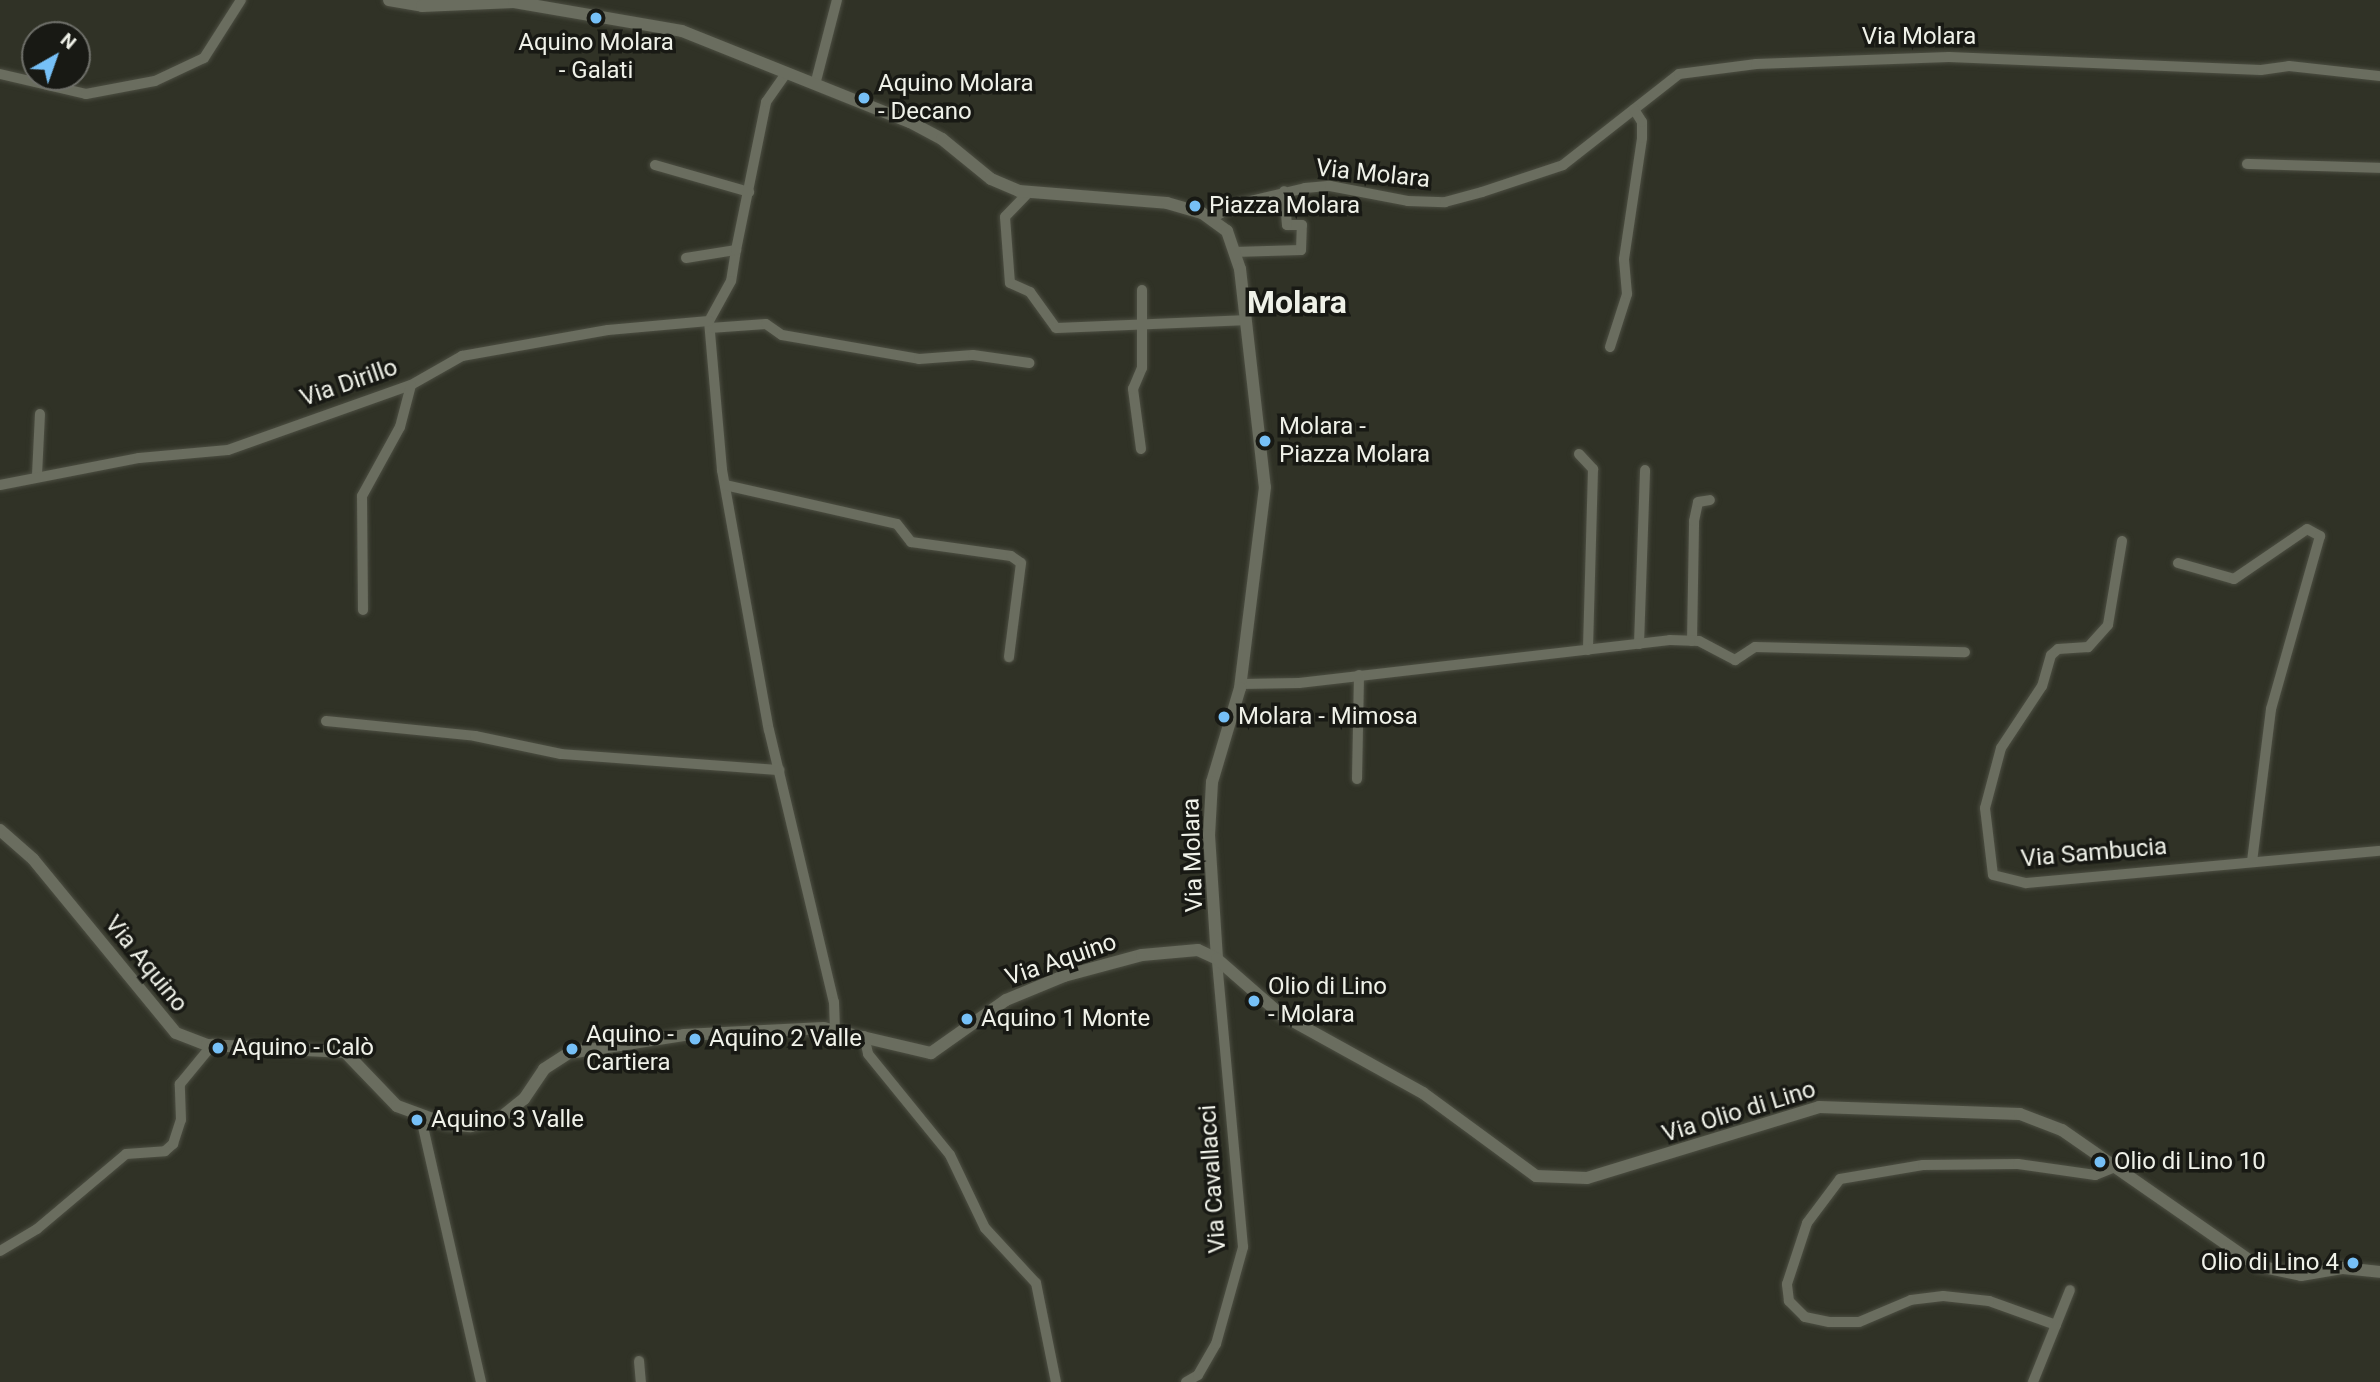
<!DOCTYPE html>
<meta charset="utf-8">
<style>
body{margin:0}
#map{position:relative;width:2380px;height:1382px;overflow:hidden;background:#303226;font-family:Roboto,sans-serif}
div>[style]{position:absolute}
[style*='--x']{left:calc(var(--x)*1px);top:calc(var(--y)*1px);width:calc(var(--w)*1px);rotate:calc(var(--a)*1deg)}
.roads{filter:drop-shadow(0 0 2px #4c4e42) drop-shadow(0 0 2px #4c4e42)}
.minor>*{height:10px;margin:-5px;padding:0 5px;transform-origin:5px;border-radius:5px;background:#6a6d5f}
.tertiary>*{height:12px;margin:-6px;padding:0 6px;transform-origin:6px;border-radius:6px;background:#6a6d5f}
.dots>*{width:19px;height:19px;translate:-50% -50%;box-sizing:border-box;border:4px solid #181914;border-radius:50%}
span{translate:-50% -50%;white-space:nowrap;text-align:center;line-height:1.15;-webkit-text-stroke:7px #181914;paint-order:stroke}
.street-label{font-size:24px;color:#eff1e8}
.poi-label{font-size:24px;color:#eff1e8}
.left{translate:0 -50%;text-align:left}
.right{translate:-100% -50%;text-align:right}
.district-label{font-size:32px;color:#eff1e8;font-weight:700}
.north{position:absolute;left:21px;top:21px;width:70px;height:70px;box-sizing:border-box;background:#181914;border:2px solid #6e6f69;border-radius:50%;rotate:40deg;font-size:19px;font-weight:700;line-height:28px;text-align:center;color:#eff1e8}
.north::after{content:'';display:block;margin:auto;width:24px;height:32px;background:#76c0f7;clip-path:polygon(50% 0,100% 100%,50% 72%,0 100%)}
</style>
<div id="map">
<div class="roads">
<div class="minor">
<i style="--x:0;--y:74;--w:88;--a:13.1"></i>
<i style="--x:86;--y:94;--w:70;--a:-10.7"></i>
<i style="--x:155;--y:81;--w:54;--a:-25.1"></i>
<i style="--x:204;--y:58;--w:69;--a:-57.5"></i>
<i style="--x:816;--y:81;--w:84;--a:-75.5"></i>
<i style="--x:2247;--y:164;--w:133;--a:1.7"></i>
<i style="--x:655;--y:165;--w:98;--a:16"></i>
<i style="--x:1028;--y:193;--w:33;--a:134"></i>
<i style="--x:1005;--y:217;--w:66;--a:85.7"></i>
<i style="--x:1010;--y:283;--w:22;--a:24"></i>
<i style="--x:1030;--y:292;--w:44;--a:54.2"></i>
<i style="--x:1056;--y:328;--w:188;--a:-2.4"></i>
<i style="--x:1211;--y:219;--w:30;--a:-30"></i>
<i style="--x:1237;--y:204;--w:70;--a:-13.2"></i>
<i style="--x:1305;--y:188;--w:25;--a:-5"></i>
<i style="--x:1330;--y:186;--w:79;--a:10.9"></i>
<i style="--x:1408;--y:201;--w:37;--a:2"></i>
<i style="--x:1445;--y:202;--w:38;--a:-15"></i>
<i style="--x:1482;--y:192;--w:85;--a:-18.4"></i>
<i style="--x:1563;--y:165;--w:147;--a:-38.1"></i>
<i style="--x:1679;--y:74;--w:78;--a:-7.4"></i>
<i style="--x:1756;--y:64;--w:193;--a:-2.1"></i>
<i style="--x:1949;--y:57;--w:312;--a:2.4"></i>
<i style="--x:2261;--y:70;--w:28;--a:-8"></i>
<i style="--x:2289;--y:66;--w:92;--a:6.3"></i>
<i style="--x:736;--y:250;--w:31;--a:99"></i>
<i style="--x:731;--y:281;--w:46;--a:118.8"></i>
<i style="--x:709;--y:321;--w:150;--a:85"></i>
<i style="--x:722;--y:470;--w:264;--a:79.8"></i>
<i style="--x:769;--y:730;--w:280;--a:76.6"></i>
<i style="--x:834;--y:1002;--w:28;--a:88"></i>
<i style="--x:1234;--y:252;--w:67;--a:-1.7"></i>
<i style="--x:1301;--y:250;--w:25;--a:-88"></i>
<i style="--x:1302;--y:225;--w:15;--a:180"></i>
<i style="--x:1287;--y:225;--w:34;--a:-95"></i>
<i style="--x:686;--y:258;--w:51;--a:-9.1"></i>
<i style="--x:736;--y:250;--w:151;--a:-78.5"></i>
<i style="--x:766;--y:102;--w:35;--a:-55"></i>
<i style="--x:710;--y:328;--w:56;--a:-4.1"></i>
<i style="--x:766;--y:324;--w:19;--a:35"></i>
<i style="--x:782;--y:335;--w:139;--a:9.9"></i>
<i style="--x:919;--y:359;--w:54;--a:-4.2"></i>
<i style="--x:973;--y:355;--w:57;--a:8.1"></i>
<i style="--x:1610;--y:347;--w:56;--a:-72.2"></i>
<i style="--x:1627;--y:294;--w:35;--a:-95"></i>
<i style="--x:1624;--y:259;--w:122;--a:-81.5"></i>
<i style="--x:1642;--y:138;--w:16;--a:-90"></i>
<i style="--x:1642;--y:122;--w:15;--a:-122"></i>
<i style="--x:1141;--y:449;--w:61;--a:-97.6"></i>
<i style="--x:1133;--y:389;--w:23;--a:-67"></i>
<i style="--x:1142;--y:368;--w:78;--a:-90"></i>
<i style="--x:1579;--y:454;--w:21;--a:47"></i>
<i style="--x:1593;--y:469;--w:181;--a:91.6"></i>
<i style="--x:37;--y:475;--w:61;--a:-87.2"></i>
<i style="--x:0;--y:485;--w:142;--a:-11"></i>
<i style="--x:139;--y:458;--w:89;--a:-5.1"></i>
<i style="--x:228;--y:450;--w:194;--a:-19.6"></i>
<i style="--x:411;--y:385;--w:59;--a:-29.6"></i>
<i style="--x:462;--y:356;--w:148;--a:-10.1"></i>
<i style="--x:608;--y:330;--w:101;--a:-5.1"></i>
<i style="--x:725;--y:485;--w:176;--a:12.8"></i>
<i style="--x:897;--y:524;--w:23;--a:52"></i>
<i style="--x:911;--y:542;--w:101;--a:8"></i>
<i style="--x:1011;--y:556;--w:12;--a:35"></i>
<i style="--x:1021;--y:563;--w:95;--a:97.3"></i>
<i style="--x:2122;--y:541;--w:85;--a:99.5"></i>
<i style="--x:2108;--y:625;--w:30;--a:132"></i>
<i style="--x:2088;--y:647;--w:30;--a:176"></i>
<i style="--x:2058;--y:649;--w:9;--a:139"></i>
<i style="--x:2051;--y:655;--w:32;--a:106"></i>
<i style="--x:2042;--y:686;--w:74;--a:123.5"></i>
<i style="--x:2001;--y:748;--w:62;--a:104.9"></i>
<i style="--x:1985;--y:808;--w:67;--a:83.2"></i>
<i style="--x:1993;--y:875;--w:34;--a:14"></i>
<i style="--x:2026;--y:883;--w:355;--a:-5.2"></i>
<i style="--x:2178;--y:563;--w:58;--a:15.9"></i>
<i style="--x:2234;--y:579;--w:88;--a:-34.4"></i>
<i style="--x:2307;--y:529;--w:15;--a:28"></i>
<i style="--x:2320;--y:536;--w:180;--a:105.8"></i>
<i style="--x:2271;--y:709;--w:153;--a:97.1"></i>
<i style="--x:363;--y:610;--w:114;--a:-90.5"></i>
<i style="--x:362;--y:496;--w:79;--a:-61.2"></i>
<i style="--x:400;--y:427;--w:43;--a:-75.3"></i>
<i style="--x:1692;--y:641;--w:120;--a:-89"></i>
<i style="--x:1694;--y:521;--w:19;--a:-78"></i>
<i style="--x:1698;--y:502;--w:12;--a:-9"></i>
<i style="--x:1639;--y:644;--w:174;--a:-88"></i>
<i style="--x:1241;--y:684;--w:58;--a:-1"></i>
<i style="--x:1299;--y:683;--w:373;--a:-6.6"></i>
<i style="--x:1670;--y:640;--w:29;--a:2"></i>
<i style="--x:1699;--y:641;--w:41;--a:27.8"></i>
<i style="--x:1735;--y:660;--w:24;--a:-33"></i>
<i style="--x:1755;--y:647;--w:210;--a:1.4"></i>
<i style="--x:326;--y:721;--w:150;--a:5.7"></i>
<i style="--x:475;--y:736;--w:88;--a:11.8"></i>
<i style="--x:561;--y:754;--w:219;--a:4.2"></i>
<i style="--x:1357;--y:779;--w:104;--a:-88.9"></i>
<i style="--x:864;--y:1036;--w:18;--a:77"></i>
<i style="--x:868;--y:1054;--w:130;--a:50.9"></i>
<i style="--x:950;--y:1155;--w:81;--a:64.4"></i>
<i style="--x:985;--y:1228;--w:75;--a:47.2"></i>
<i style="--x:1036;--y:1283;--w:101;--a:78.6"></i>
<i style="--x:421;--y:1118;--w:271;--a:77.2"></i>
<i style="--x:0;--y:1251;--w:43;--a:-30.7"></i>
<i style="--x:37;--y:1229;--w:116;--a:-40.1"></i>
<i style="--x:126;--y:1154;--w:39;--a:-4"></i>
<i style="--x:165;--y:1151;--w:11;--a:-41"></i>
<i style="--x:173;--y:1144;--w:25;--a:-72"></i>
<i style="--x:181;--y:1120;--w:36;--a:-92"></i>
<i style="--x:180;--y:1084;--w:52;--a:-50.5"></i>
<i style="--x:2056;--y:1325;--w:71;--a:-160.3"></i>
<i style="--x:1989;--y:1301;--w:46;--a:-173.8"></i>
<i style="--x:1943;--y:1296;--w:32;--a:173"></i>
<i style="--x:1911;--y:1300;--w:56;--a:157.1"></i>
<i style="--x:1859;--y:1322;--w:30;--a:180"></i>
<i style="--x:1829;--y:1322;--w:25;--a:-168"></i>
<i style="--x:1805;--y:1317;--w:23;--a:-135"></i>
<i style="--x:1789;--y:1301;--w:17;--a:-97"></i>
<i style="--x:1787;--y:1284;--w:64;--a:-71.8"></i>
<i style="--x:1807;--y:1223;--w:55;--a:-53.1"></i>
<i style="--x:1840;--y:1179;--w:84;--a:-9.6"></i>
<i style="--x:1923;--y:1165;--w:95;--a:-0.6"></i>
<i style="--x:2018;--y:1164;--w:78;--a:8.1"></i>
<i style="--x:2095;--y:1175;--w:22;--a:-22"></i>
<i style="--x:639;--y:1361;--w:21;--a:85"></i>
<i style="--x:1186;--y:1382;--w:14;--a:-30"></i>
<i style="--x:1198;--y:1375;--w:36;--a:-60"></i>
<i style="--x:1216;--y:1344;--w:101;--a:-74.4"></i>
<i style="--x:1243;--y:1247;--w:289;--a:-95.2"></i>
<i style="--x:2033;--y:1382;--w:99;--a:-68.1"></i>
</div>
<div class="tertiary">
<i style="--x:389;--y:0;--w:34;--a:10"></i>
<i style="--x:422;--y:6;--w:92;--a:-2.5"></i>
<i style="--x:514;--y:2;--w:170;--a:9.8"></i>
<i style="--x:682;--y:31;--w:245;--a:21.8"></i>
<i style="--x:910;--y:122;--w:36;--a:28"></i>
<i style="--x:942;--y:139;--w:63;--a:39.2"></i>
<i style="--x:991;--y:179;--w:30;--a:23"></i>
<i style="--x:1019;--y:191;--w:148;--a:4.6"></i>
<i style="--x:1167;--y:203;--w:36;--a:16"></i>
<i style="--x:1202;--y:213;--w:31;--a:36"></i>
<i style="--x:1227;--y:231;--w:40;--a:71.1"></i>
<i style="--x:1240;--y:269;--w:219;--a:83.5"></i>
<i style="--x:1265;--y:487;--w:203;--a:97.1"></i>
<i style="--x:1240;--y:688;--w:98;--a:106.6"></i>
<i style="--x:1212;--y:782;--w:53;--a:93.2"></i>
<i style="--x:1209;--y:835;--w:124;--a:86.3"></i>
<i style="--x:0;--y:830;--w:44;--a:41.3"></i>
<i style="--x:33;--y:859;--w:225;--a:50.6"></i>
<i style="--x:176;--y:1033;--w:33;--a:21"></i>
<i style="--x:207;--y:1045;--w:138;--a:2.9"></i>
<i style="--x:345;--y:1052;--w:75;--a:46.1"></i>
<i style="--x:397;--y:1106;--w:52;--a:20.2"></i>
<i style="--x:446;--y:1124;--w:25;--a:5"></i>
<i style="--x:471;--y:1126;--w:29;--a:-14"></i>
<i style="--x:499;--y:1119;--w:32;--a:-39"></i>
<i style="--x:524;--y:1099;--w:36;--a:-56"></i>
<i style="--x:544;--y:1069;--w:30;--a:-33"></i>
<i style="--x:569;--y:1053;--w:116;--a:-8.9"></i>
<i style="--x:684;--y:1035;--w:140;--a:-2.9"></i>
<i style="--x:824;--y:1028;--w:110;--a:13.2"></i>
<i style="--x:931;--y:1053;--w:92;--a:-35.2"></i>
<i style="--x:1006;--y:1000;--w:63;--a:-22.5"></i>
<i style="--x:1064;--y:976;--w:81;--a:-15.1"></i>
<i style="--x:1142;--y:955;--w:56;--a:-5.1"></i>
<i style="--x:1198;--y:950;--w:21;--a:25"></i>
<i style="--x:1217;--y:959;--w:84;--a:41.1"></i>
<i style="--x:1280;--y:1014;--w:163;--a:28.9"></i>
<i style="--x:1423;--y:1093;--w:140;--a:36.3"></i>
<i style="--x:1536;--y:1176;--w:51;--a:2.2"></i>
<i style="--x:1587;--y:1178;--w:243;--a:-17"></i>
<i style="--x:1819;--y:1107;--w:201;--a:2"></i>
<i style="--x:2020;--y:1114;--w:45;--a:20.9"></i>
<i style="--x:2062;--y:1130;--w:239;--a:34.8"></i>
<i style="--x:2258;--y:1266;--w:44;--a:11.8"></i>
<i style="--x:2301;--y:1275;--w:43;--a:-9.5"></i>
<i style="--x:2343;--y:1268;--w:37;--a:6"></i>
</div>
</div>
<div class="dots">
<i style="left:596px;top:18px;background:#76c0f7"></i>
<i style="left:864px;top:98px;background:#76c0f7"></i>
<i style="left:1195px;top:206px;background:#76c0f7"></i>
<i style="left:1265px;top:441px;background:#76c0f7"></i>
<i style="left:1224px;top:717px;background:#76c0f7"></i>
<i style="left:1254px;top:1001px;background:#76c0f7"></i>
<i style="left:967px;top:1019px;background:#76c0f7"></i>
<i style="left:695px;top:1039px;background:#76c0f7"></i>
<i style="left:218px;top:1048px;background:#76c0f7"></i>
<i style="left:572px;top:1049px;background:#76c0f7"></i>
<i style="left:417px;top:1120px;background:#76c0f7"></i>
<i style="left:2100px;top:1162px;background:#76c0f7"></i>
<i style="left:2353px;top:1263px;background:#76c0f7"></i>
</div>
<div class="street-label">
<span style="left:1919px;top:37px">Via Molara</span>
<span style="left:1373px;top:174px;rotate:6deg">Via Molara</span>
<span style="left:349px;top:383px;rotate:-19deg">Via Dirillo</span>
<span style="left:2094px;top:853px;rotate:-5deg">Via Sambucia</span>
<span style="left:1193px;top:855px;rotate:-92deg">Via Molara</span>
<span style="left:1061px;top:960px;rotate:-19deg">Via Aquino</span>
<span style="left:146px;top:964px;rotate:51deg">Via Aquino</span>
<span style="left:1739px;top:1112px;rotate:-17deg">Via Olio di Lino</span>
<span style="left:1213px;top:1179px;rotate:-94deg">Via Cavallacci</span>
</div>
<div class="poi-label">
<span style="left:596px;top:57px">Aquino Molara<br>- Galati</span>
<span class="left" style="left:878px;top:98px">Aquino Molara<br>- Decano</span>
<span class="left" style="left:1209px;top:206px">Piazza Molara</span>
<span class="left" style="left:1279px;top:441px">Molara -<br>Piazza Molara</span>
<span class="left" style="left:1238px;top:717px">Molara - Mimosa</span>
<span class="left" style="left:1268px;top:1001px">Olio di Lino<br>- Molara</span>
<span class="left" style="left:981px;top:1019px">Aquino 1 Monte</span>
<span class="left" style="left:586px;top:1049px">Aquino -<br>Cartiera</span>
<span class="left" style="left:709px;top:1039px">Aquino 2 Valle</span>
<span class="left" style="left:232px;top:1048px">Aquino - Calò</span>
<span class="left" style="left:431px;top:1120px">Aquino 3 Valle</span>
<span class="left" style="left:2114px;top:1162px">Olio di Lino 10</span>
<span class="right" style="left:2339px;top:1263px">Olio di Lino 4</span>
</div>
<div class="district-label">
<span style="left:1297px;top:302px">Molara</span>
</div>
<div class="north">N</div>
</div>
